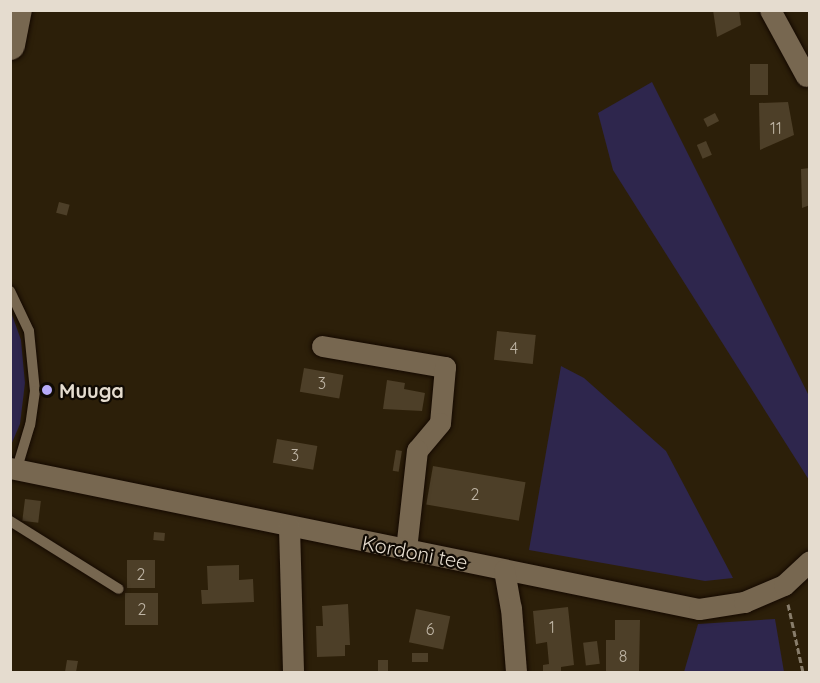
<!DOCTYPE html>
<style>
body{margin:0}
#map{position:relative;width:820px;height:683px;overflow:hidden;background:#2c1f09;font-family:Quicksand,sans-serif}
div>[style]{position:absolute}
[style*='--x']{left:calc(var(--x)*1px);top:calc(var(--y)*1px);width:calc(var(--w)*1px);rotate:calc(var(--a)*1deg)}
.green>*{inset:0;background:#2e264d}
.building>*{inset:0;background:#4d3f28;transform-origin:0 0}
.path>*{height:3px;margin-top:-1.5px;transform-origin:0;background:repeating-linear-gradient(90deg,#887d6b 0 6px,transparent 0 9px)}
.roads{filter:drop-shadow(0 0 2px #140900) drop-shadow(0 0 2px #140900)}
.lane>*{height:10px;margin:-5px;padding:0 5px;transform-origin:5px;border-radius:5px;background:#776750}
.street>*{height:21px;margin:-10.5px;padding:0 10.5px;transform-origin:10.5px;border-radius:10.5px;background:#776750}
.secondary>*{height:30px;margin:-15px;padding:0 15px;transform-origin:15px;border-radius:15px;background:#776750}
.dots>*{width:16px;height:16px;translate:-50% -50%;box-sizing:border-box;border:3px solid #100a03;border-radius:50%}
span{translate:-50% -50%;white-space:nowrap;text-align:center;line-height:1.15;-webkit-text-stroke:4.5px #100a03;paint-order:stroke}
.number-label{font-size:16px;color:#bfb5a5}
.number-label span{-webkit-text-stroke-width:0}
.poi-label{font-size:20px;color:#e5dccf;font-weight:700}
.left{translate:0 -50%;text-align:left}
.street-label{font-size:20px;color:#e5dccf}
.frame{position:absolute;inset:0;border:12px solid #e5dccf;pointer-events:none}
</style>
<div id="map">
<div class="green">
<i style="clip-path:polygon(652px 82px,809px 396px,809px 480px,613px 170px,598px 113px)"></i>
<i style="clip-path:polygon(10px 309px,21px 340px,25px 383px,20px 424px,11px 445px)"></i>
<i style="clip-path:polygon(561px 366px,584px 378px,666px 451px,733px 578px,705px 581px,529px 550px)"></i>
<i style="clip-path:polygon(775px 619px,784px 672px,684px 672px,698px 624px)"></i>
</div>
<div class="building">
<i style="clip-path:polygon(713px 10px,739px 10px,741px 25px,717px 37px)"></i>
<i style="left:750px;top:64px;width:18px;height:31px"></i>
<i style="clip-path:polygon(788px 102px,794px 135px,760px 150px,759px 103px)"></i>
<i style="left:715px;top:113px;width:9px;height:13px;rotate:63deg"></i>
<i style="left:706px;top:141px;width:15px;height:10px;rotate:67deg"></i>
<i style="clip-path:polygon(810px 168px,810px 205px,802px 208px,801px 169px)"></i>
<i style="left:59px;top:202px;width:11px;height:11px;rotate:15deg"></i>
<i style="left:497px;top:331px;width:39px;height:29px;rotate:6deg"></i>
<i style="left:304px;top:368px;width:40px;height:24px;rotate:10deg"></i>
<i style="clip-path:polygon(387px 380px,405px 383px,404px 389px,425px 393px,422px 411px,383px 409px)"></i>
<i style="left:277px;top:439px;width:41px;height:24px;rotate:10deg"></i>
<i style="left:396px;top:450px;width:6px;height:21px;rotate:9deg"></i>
<i style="left:433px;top:466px;width:94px;height:39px;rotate:10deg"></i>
<i style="left:25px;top:499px;width:16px;height:22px;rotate:7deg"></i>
<i style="left:154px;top:532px;width:11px;height:8px;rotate:5deg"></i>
<i style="left:155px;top:560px;width:28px;height:28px;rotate:90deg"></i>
<i style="clip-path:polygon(239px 565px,239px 580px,253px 579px,254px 602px,202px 604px,201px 590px,208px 590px,207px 566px)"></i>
<i style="left:158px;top:593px;width:32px;height:33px;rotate:90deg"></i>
<i style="clip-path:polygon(348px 604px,350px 645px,345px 645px,345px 656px,317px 657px,316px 626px,323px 626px,322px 606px)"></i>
<i style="clip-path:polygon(568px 607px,574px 665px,561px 667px,561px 672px,543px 672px,543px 665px,549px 664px,547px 642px,536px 644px,533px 611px)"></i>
<i style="left:416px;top:609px;width:35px;height:34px;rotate:12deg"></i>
<i style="clip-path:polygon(615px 620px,640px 620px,639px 672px,606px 671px,606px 640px,615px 640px)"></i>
<i style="left:597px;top:641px;width:23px;height:14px;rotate:83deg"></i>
<i style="left:428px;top:653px;width:9px;height:16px;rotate:90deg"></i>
<i style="clip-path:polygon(67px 660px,78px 661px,76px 672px,65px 672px)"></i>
<i style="left:378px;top:660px;width:10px;height:12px"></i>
</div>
<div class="path">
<i style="--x:788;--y:604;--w:70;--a:77.6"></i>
</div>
<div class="roads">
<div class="lane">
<i style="--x:10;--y:291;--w:44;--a:64.6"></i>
<i style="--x:29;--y:331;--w:60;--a:84.3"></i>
<i style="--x:35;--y:391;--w:34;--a:98"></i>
<i style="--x:30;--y:425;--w:45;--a:106.8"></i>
<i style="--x:10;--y:521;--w:128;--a:32"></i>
</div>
<div class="street">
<i style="--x:770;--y:10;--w:75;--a:61.4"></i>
<i style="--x:322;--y:346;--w:125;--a:9.7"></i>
<i style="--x:445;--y:367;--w:56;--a:95.1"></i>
<i style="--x:440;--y:423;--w:35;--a:130"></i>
<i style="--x:417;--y:450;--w:101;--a:96.3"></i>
<i style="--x:10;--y:468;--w:703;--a:11.57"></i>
<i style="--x:699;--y:609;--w:46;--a:-8.8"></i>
<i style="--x:744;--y:602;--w:43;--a:-23"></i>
<i style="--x:784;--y:585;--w:35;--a:-43"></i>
<i style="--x:289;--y:527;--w:145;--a:88.4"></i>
<i style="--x:504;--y:570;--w:39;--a:80"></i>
<i style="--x:511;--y:608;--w:64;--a:85.5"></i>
</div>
<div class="secondary">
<i style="--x:10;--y:45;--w:36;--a:-79"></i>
</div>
</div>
<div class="dots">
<i style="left:47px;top:390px;background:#b7abf8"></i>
</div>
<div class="number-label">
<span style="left:776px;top:128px">11</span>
<span style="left:514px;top:348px">4</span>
<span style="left:322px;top:383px">3</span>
<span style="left:295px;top:455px">3</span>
<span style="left:475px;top:494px">2</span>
<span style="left:141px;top:574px">2</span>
<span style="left:142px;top:609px">2</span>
<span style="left:552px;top:627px">1</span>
<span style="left:430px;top:629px">6</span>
<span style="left:623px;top:656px">8</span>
</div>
<div class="poi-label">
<span class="left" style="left:59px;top:390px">Muuga</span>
</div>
<div class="street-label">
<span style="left:415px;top:552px;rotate:11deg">Kordoni tee</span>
</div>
<div class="frame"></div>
</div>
